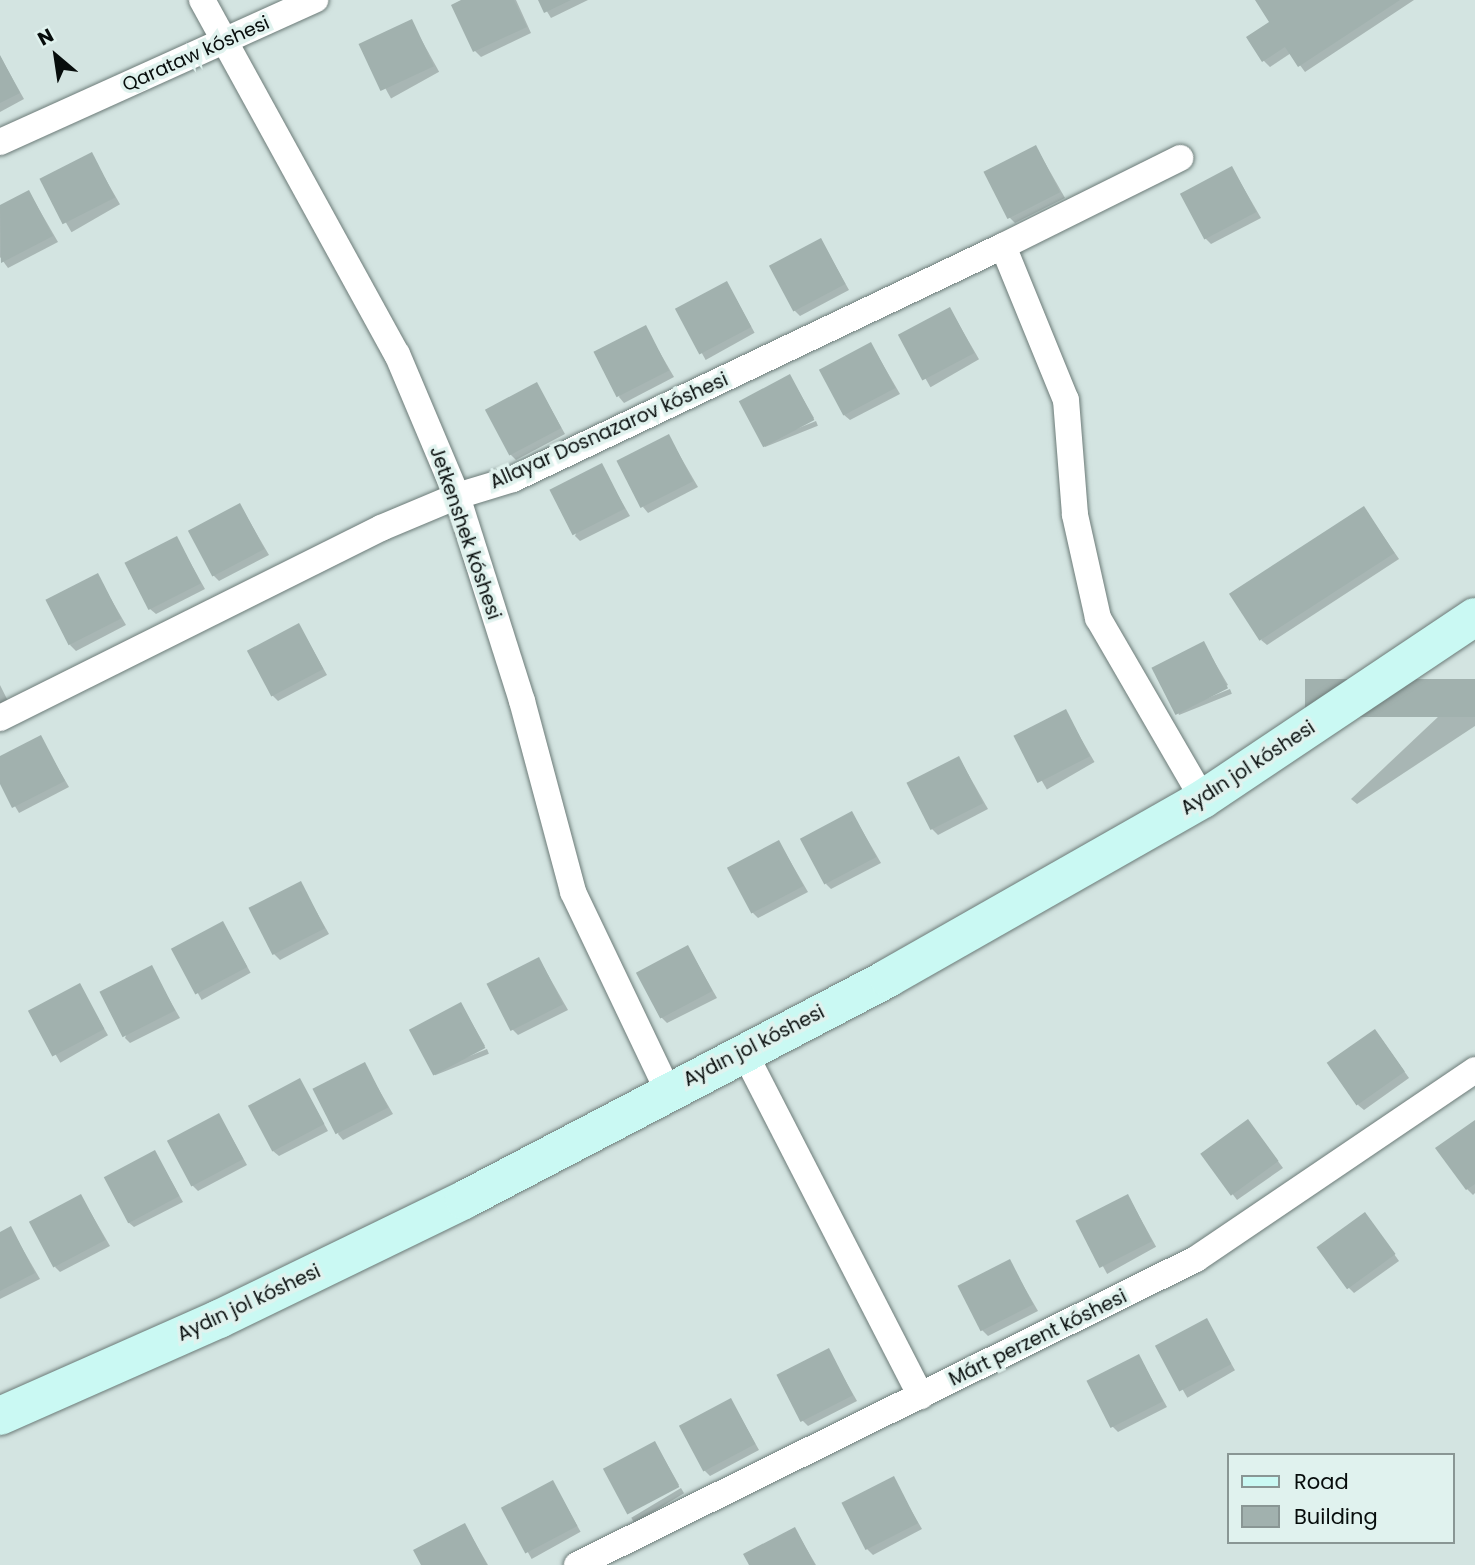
<!DOCTYPE html>
<meta charset="utf-8">
<style>
body{margin:0}
#map{position:relative;width:1475px;height:1565px;overflow:hidden;background:#d3e4e1;font-family:Poppins,sans-serif}
div>[style]{position:absolute}
[style*='--x']{left:calc(var(--x)*1px);top:calc(var(--y)*1px);width:calc(var(--w)*1px);rotate:calc(var(--a)*1deg)}
.shadow>*{inset:0;background:#0003;transform-origin:0 0}
.building>*{inset:0;background:#a1b1ae;transform-origin:0 0}
.roads{filter:drop-shadow(0 0 2px #6c7b78) drop-shadow(0 0 2px #6c7b78)}
.street>*{height:26px;margin:-13px;padding:0 13px;transform-origin:13px;border-radius:13px;background:#fff}
.secondary>*{height:38px;margin:-19px;padding:0 19px;transform-origin:19px;border-radius:19px;background:#caf9f3}
span{translate:-50% -50%;white-space:nowrap;text-align:center;line-height:1.15;-webkit-text-stroke:7px #e0f2ee;paint-order:stroke}
.street-label{font-size:19px;color:#070d0c}
.legend{position:absolute;left:1227px;top:1453px;width:228px;height:91px;box-sizing:border-box;background:#e0f2ee;border:2px solid #899694;margin:0;padding:9px 12px;list-style:none;font-size:21px;color:#070d0c}
.legend li{display:flex;align-items:center;gap:14px;height:35px}
.legend b{width:35px;border:2px solid #899694}
.north{position:absolute;left:21px;top:21px;width:70px;height:70px;-webkit-text-stroke:5px #e0f2ee;paint-order:stroke;rotate:331deg;font-size:19px;font-weight:700;line-height:28px;text-align:center;color:#070d0c}
.north::after{content:'';display:block;margin:auto;width:24px;height:32px;background:#070d0c;clip-path:polygon(50% 0,100% 100%,50% 72%,0 100%)}
</style>
<div id="map">
<div class="shadow">
<i style="clip-path:polygon(465px 0,516px 0,531px 33px,481px 57px,475px 51px)"></i>
<i style="clip-path:polygon(540px 0,588px 0,551px 18px)"></i>
<i style="clip-path:polygon(1257px 0,1414px 0,1305px 72px,1291px 53px,1270px 67px,1264px 61px,1249px 38px,1272px 23px)"></i>
<i style="left:411px;top:21px;width:58px;height:55px;rotate:61deg"></i>
<i style="clip-path:polygon(0 56px,24px 99px,0 112px)"></i>
<i style="clip-path:polygon(1036px 147px,1065px 198px,1015px 223px,1009px 217px)"></i>
<i style="left:91px;top:154px;width:58px;height:56px;rotate:60deg"></i>
<i style="clip-path:polygon(1232px 168px,1261px 218px,1211px 244px,1205px 238px)"></i>
<i style="clip-path:polygon(29px 192px,58px 242px,8px 268px,0 257px,0 207px)"></i>
<i style="clip-path:polygon(821px 240px,849px 290px,800px 316px,794px 310px)"></i>
<i style="left:727px;top:283px;width:57px;height:56px;rotate:61deg"></i>
<i style="left:950px;top:309px;width:58px;height:56px;rotate:60deg"></i>
<i style="clip-path:polygon(645px 327px,674px 377px,624px 403px,619px 397px)"></i>
<i style="clip-path:polygon(871px 344px,900px 394px,850px 420px,844px 415px)"></i>
<i style="clip-path:polygon(790px 376px,814px 418px,763px 445px)"></i>
<i style="clip-path:polygon(537px 384px,565px 434px,516px 460px,510px 454px)"></i>
<i style="left:816px;top:421px;width:5px;height:57px;rotate:68deg"></i>
<i style="clip-path:polygon(669px 437px,698px 487px,648px 513px,643px 507px)"></i>
<i style="clip-path:polygon(601px 466px,630px 516px,580px 541px,575px 536px)"></i>
<i style="clip-path:polygon(240px 505px,269px 555px,219px 581px,213px 575px)"></i>
<i style="clip-path:polygon(1364px 508px,1399px 559px,1267px 645px,1261px 640px)"></i>
<i style="clip-path:polygon(177px 539px,205px 589px,156px 614px,150px 609px)"></i>
<i style="clip-path:polygon(97px 575px,126px 625px,76px 651px,70px 645px)"></i>
<i style="clip-path:polygon(299px 625px,327px 675px,278px 701px,272px 695px)"></i>
<i style="clip-path:polygon(1204px 644px,1228px 685px,1177px 713px)"></i>
<i style="clip-path:polygon(1475px 682px,1475px 726px,1357px 804px,1351px 799px)"></i>
<i style="clip-path:polygon(0 685px,8px 701px,0 705px)"></i>
<i style="left:1230px;top:689px;width:5px;height:57px;rotate:68deg"></i>
<i style="left:1065px;top:711px;width:59px;height:55px;rotate:60deg"></i>
<i style="clip-path:polygon(40px 737px,69px 787px,19px 813px,0 781px,0 758px)"></i>
<i style="clip-path:polygon(959px 758px,988px 809px,938px 835px,932px 829px)"></i>
<i style="clip-path:polygon(852px 813px,881px 863px,831px 889px,826px 884px)"></i>
<i style="clip-path:polygon(779px 842px,808px 892px,758px 918px,752px 912px)"></i>
<i style="clip-path:polygon(300px 883px,329px 934px,280px 960px,274px 954px)"></i>
<i style="left:223px;top:923px;width:57px;height:56px;rotate:61deg"></i>
<i style="clip-path:polygon(688px 947px,717px 998px,667px 1023px,661px 1017px)"></i>
<i style="clip-path:polygon(539px 959px,568px 1010px,518px 1035px,512px 1029px)"></i>
<i style="clip-path:polygon(151px 968px,180px 1018px,130px 1043px,125px 1038px)"></i>
<i style="left:79px;top:985px;width:58px;height:55px;rotate:60deg"></i>
<i style="clip-path:polygon(461px 1004px,485px 1046px,434px 1073px)"></i>
<i style="clip-path:polygon(1380px 1037px,1409px 1078px,1364px 1110px,1358px 1105px)"></i>
<i style="left:487px;top:1049px;width:5px;height:58px;rotate:68deg"></i>
<i style="clip-path:polygon(364px 1064px,393px 1114px,343px 1140px,338px 1134px)"></i>
<i style="clip-path:polygon(300px 1080px,328px 1131px,279px 1156px,273px 1151px)"></i>
<i style="clip-path:polygon(219px 1115px,247px 1165px,198px 1191px,192px 1185px)"></i>
<i style="clip-path:polygon(1475px 1122px,1475px 1193px,1473px 1195px,1467px 1189px)"></i>
<i style="clip-path:polygon(1253px 1127px,1283px 1168px,1237px 1200px,1202px 1153px)"></i>
<i style="clip-path:polygon(155px 1152px,183px 1202px,134px 1227px,128px 1222px)"></i>
<i style="clip-path:polygon(81px 1196px,110px 1246px,60px 1272px,55px 1267px)"></i>
<i style="left:1128px;top:1196px;width:58px;height:56px;rotate:61deg"></i>
<i style="clip-path:polygon(1370px 1220px,1399px 1261px,1354px 1293px,1348px 1287px)"></i>
<i style="clip-path:polygon(11px 1229px,40px 1279px,0 1299px,0 1234px)"></i>
<i style="clip-path:polygon(1009px 1261px,1038px 1311px,988px 1336px,982px 1330px)"></i>
<i style="left:1206px;top:1320px;width:58px;height:55px;rotate:60deg"></i>
<i style="clip-path:polygon(828px 1350px,857px 1401px,808px 1426px,802px 1420px)"></i>
<i style="clip-path:polygon(1139px 1356px,1167px 1407px,1118px 1432px,1112px 1426px)"></i>
<i style="clip-path:polygon(731px 1400px,759px 1450px,710px 1476px,704px 1470px)"></i>
<i style="clip-path:polygon(655px 1443px,679px 1485px,628px 1512px)"></i>
<i style="clip-path:polygon(893px 1479px,922px 1529px,873px 1555px,867px 1549px)"></i>
<i style="left:553px;top:1482px;width:57px;height:56px;rotate:61deg"></i>
<i style="left:681px;top:1488px;width:6px;height:58px;rotate:59deg"></i>
<i style="clip-path:polygon(465px 1525px,488px 1565px,423px 1565px)"></i>
<i style="clip-path:polygon(795px 1529px,816px 1565px,751px 1565px)"></i>
</div>
<div class="building">
<i style="clip-path:polygon(461px 0,514px 0,527px 27px,473px 52px,451px 5px)"></i>
<i style="clip-path:polygon(538px 0,571px 0,544px 13px)"></i>
<i style="clip-path:polygon(1255px 0,1400px 0,1298px 67px,1285px 47px,1262px 62px,1246px 37px,1269px 22px)"></i>
<i style="left:412px;top:19px;width:52px;height:59px;rotate:65deg"></i>
<i style="clip-path:polygon(0 55px,20px 93px,0 103px)"></i>
<i style="left:1036px;top:145px;width:53px;height:59px;rotate:63deg"></i>
<i style="left:92px;top:152px;width:51px;height:59px;rotate:63deg"></i>
<i style="left:1232px;top:166px;width:52px;height:59px;rotate:62deg"></i>
<i style="clip-path:polygon(29px 190px,53px 236px,1px 263px,0 205px)"></i>
<i style="left:821px;top:238px;width:52px;height:59px;rotate:62deg"></i>
<i style="left:727px;top:281px;width:52px;height:59px;rotate:62deg"></i>
<i style="left:950px;top:307px;width:52px;height:59px;rotate:62deg"></i>
<i style="left:646px;top:325px;width:51px;height:59px;rotate:63deg"></i>
<i style="left:871px;top:342px;width:52px;height:59px;rotate:62deg"></i>
<i style="left:790px;top:374px;width:52px;height:58px;rotate:62deg"></i>
<i style="left:537px;top:382px;width:52px;height:59px;rotate:62deg"></i>
<i style="left:669px;top:434px;width:53px;height:59px;rotate:63deg"></i>
<i style="left:602px;top:463px;width:51px;height:59px;rotate:63deg"></i>
<i style="left:240px;top:503px;width:52px;height:59px;rotate:62deg"></i>
<i style="left:1364px;top:506px;width:56px;height:161px;rotate:57deg"></i>
<i style="left:177px;top:536px;width:53px;height:59px;rotate:63deg"></i>
<i style="left:98px;top:573px;width:51px;height:59px;rotate:63deg"></i>
<i style="left:299px;top:623px;width:52px;height:59px;rotate:62deg"></i>
<i style="left:1204px;top:641px;width:53px;height:59px;rotate:63deg"></i>
<i style="left:1475px;top:679px;width:38px;height:170px;rotate:90deg"></i>
<i style="left:1066px;top:709px;width:53px;height:59px;rotate:63deg"></i>
<i style="clip-path:polygon(41px 735px,65px 781px,12px 808px,0 784px,0 756px)"></i>
<i style="left:959px;top:756px;width:53px;height:59px;rotate:63deg"></i>
<i style="left:852px;top:811px;width:52px;height:59px;rotate:62deg"></i>
<i style="left:779px;top:840px;width:52px;height:59px;rotate:62deg"></i>
<i style="left:301px;top:881px;width:53px;height:59px;rotate:63deg"></i>
<i style="left:223px;top:921px;width:52px;height:59px;rotate:62deg"></i>
<i style="left:688px;top:945px;width:52px;height:59px;rotate:62deg"></i>
<i style="left:539px;top:957px;width:53px;height:59px;rotate:63deg"></i>
<i style="left:152px;top:965px;width:51px;height:59px;rotate:63deg"></i>
<i style="left:80px;top:983px;width:52px;height:59px;rotate:62deg"></i>
<i style="left:461px;top:1002px;width:52px;height:59px;rotate:62deg"></i>
<i style="left:1375px;top:1029px;width:52px;height:59px;rotate:55deg"></i>
<i style="left:365px;top:1062px;width:51px;height:59px;rotate:63deg"></i>
<i style="left:300px;top:1078px;width:52px;height:59px;rotate:62deg"></i>
<i style="left:219px;top:1113px;width:52px;height:59px;rotate:62deg"></i>
<i style="left:1248px;top:1119px;width:52px;height:59px;rotate:54deg"></i>
<i style="clip-path:polygon(1475px 1120px,1475px 1184px,1466px 1190px,1435px 1148px)"></i>
<i style="left:155px;top:1150px;width:52px;height:58px;rotate:62deg"></i>
<i style="left:81px;top:1194px;width:52px;height:59px;rotate:62deg"></i>
<i style="left:1128px;top:1194px;width:53px;height:59px;rotate:63deg"></i>
<i style="left:1365px;top:1212px;width:52px;height:60px;rotate:54deg"></i>
<i style="clip-path:polygon(11px 1226px,35px 1273px,0 1291px,0 1232px)"></i>
<i style="left:1010px;top:1259px;width:51px;height:59px;rotate:63deg"></i>
<i style="left:1207px;top:1318px;width:52px;height:59px;rotate:62deg"></i>
<i style="left:829px;top:1348px;width:53px;height:59px;rotate:63deg"></i>
<i style="left:1139px;top:1354px;width:53px;height:59px;rotate:63deg"></i>
<i style="left:731px;top:1398px;width:52px;height:59px;rotate:62deg"></i>
<i style="left:655px;top:1441px;width:52px;height:59px;rotate:62deg"></i>
<i style="left:894px;top:1476px;width:53px;height:59px;rotate:63deg"></i>
<i style="left:553px;top:1480px;width:52px;height:59px;rotate:62deg"></i>
<i style="clip-path:polygon(465px 1523px,487px 1565px,421px 1565px,413px 1550px)"></i>
<i style="clip-path:polygon(795px 1527px,815px 1565px,749px 1565px,743px 1554px)"></i>
</div>
<div class="roads">
<div class="street">
<i style="--x:202;--y:0;--w:404;--a:61.2"></i>
<i style="--x:397;--y:354;--w:154;--a:67.1"></i>
<i style="--x:457;--y:496;--w:215;--a:72.4"></i>
<i style="--x:522;--y:701;--w:198;--a:75"></i>
<i style="--x:573;--y:892;--w:221;--a:64.5"></i>
<i style="--x:0;--y:142;--w:346;--a:-24.3"></i>
<i style="--x:1003;--y:246;--w:166;--a:67.8"></i>
<i style="--x:1066;--y:400;--w:115;--a:85.5"></i>
<i style="--x:1075;--y:515;--w:106;--a:77.4"></i>
<i style="--x:1098;--y:618;--w:209;--a:59.9"></i>
<i style="--x:0;--y:718;--w:426;--a:-26.5"></i>
<i style="--x:381;--y:528;--w:82;--a:-22.8"></i>
<i style="--x:457;--y:496;--w:59;--a:-16.9"></i>
<i style="--x:513;--y:479;--w:543;--a:-25.43"></i>
<i style="--x:1003;--y:246;--w:198;--a:-26.4"></i>
<i style="--x:744;--y:1052;--w:387;--a:62.8"></i>
<i style="--x:577;--y:1565;--w:691;--a:-26.31"></i>
<i style="--x:1196;--y:1259;--w:337;--a:-34.1"></i>
</div>
<div class="secondary">
<i style="--x:0;--y:1416;--w:240;--a:-23.9"></i>
<i style="--x:219;--y:1319;--w:272;--a:-25.9"></i>
<i style="--x:464;--y:1200;--w:479;--a:-27.6"></i>
<i style="--x:888;--y:978;--w:362;--a:-29.6"></i>
<i style="--x:1203;--y:799;--w:327;--a:-33.8"></i>
</div>
</div>
<div class="street-label">
<span style="left:196px;top:54px;rotate:-24deg">Qarataw kóshesi</span>
<span style="left:609px;top:431px;rotate:-24deg">Allayar Dosnazarov kóshesi</span>
<span style="left:465px;top:533px;rotate:71deg">Jetkenshek kóshesi</span>
<span style="left:1248px;top:768px;rotate:-33deg">Aydın jol kóshesi</span>
<span style="left:754px;top:1046px;rotate:-27deg">Aydın jol kóshesi</span>
<span style="left:249px;top:1303px;rotate:-25deg">Aydın jol kóshesi</span>
<span style="left:1038px;top:1338px;rotate:-26deg">Márt perzent kóshesi</span>
</div>
<ul class="legend">
<li><b style="height:9px;background:#caf9f3"></b>Road</li>
<li><b style="height:19px;background:#a1b1ae"></b>Building</li>
</ul>
<div class="north">N</div>
</div>
